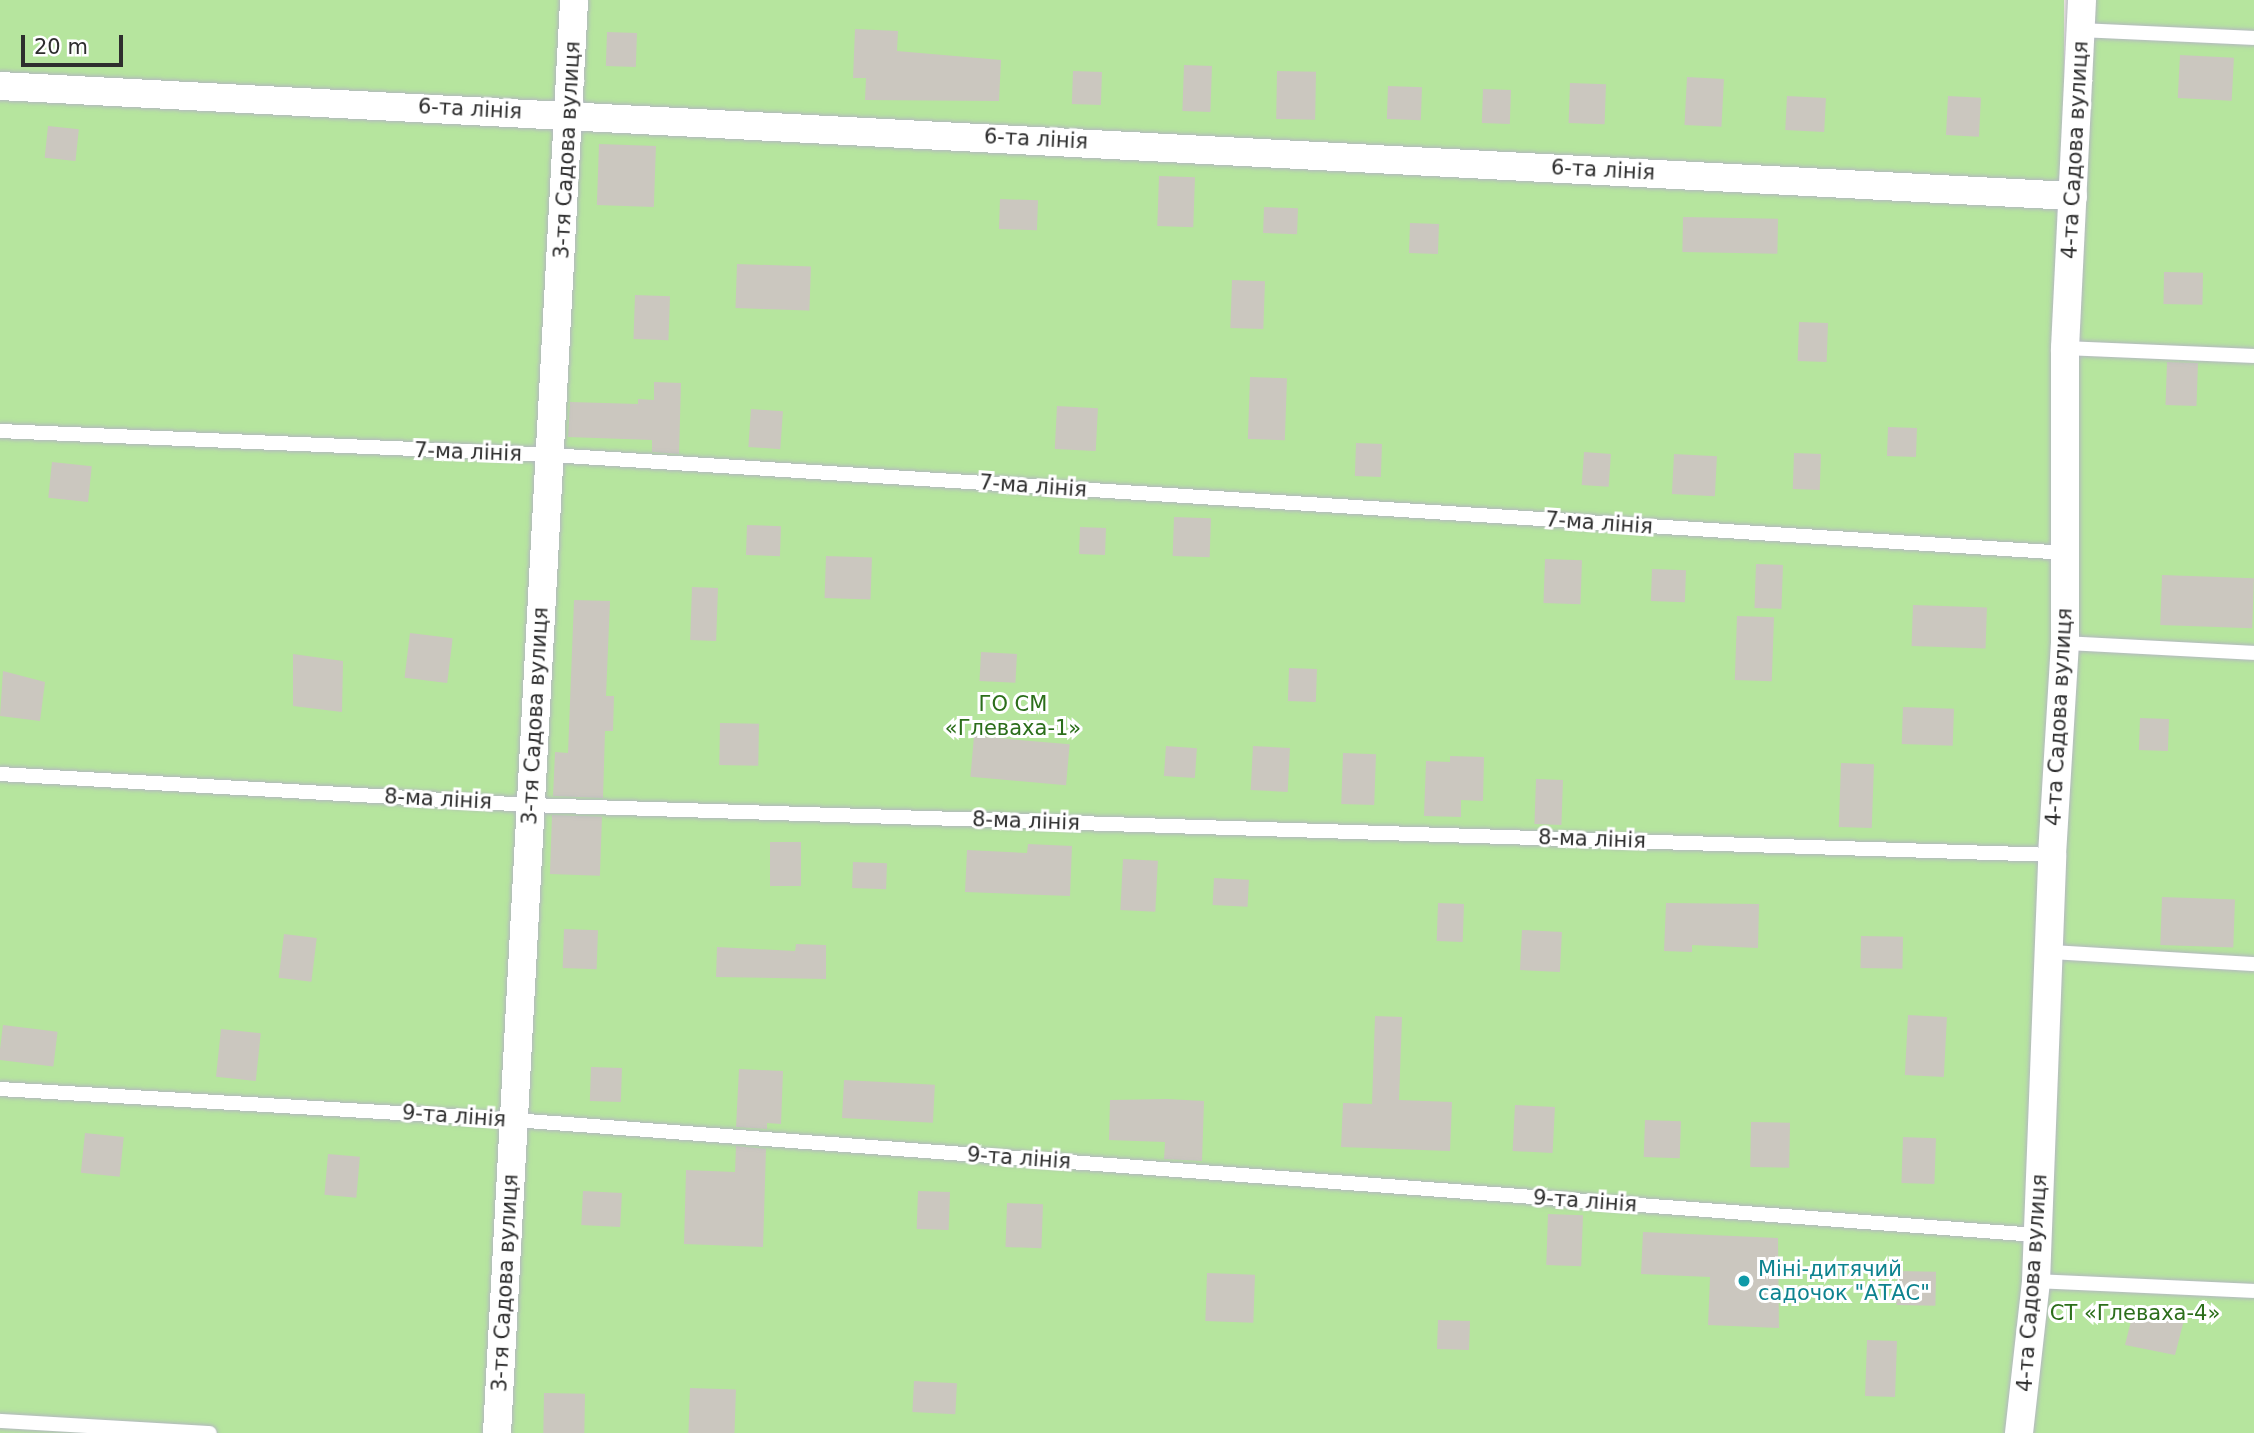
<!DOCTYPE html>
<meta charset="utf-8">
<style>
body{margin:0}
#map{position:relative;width:2254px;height:1433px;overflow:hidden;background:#efe9e1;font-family:"DejaVu Sans",sans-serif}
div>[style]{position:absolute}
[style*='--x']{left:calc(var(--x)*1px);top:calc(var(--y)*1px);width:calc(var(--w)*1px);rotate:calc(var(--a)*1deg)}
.green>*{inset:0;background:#b6e59e;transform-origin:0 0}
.building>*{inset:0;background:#cbc7bf;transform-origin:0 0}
.roads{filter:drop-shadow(0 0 2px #b4b7c1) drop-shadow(0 0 2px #b4b7c1)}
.service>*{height:14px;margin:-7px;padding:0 7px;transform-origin:7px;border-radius:7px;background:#fff}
.minor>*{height:28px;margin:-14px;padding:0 14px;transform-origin:14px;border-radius:14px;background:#fff}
.dots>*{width:19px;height:19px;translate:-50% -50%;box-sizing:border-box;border:4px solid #fff;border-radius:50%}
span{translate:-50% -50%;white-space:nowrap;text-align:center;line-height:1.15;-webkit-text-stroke:6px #fff;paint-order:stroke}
.street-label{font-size:21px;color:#2e2e2e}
.park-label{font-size:21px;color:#2c6e1b}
.culture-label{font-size:21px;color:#0d838f}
.left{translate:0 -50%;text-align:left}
.scale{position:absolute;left:21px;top:35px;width:102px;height:32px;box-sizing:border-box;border:4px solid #2e2e2e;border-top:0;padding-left:9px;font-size:21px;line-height:24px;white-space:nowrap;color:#2e2e2e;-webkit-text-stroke:5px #fff;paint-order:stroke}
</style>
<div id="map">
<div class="green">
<i style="left:0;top:0;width:2064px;height:1433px"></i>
<i style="clip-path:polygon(2089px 0,2254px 0,2254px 1433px,2008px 1433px)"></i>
</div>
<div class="building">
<i style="clip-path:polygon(855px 29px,898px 31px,897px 51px,1001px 60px,999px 101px,865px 100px,866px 78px,853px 78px)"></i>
<i style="left:607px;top:32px;width:30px;height:34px;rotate:2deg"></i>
<i style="left:2180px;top:55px;width:54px;height:43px;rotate:3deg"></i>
<i style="left:1184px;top:65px;width:28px;height:46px;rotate:2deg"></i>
<i style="left:1073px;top:71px;width:29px;height:33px;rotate:2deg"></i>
<i style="left:1277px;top:71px;width:39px;height:48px;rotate:1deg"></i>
<i style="left:1687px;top:77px;width:37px;height:48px;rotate:3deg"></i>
<i style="left:1570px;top:83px;width:36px;height:40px;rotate:2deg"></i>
<i style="left:1388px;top:86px;width:34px;height:33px;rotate:2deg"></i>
<i style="left:1483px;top:89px;width:28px;height:34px;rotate:2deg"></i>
<i style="left:1787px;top:96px;width:39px;height:34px;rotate:3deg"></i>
<i style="left:1948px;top:96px;width:33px;height:39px;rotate:3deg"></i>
<i style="left:48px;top:126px;width:31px;height:32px;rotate:6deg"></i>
<i style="left:599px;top:144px;width:57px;height:61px;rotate:2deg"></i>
<i style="left:1159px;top:176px;width:36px;height:50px;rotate:2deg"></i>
<i style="left:1000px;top:199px;width:38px;height:30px;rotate:2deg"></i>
<i style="left:1264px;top:207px;width:34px;height:26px;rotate:2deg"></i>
<i style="left:1683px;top:217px;width:95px;height:35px;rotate:1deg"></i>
<i style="left:1410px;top:223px;width:29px;height:30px;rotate:2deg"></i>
<i style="left:737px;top:264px;width:74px;height:44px;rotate:2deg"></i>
<i style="left:2164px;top:272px;width:39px;height:32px;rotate:1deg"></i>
<i style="left:1232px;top:280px;width:33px;height:48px;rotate:2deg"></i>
<i style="left:635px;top:295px;width:35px;height:44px;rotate:2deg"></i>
<i style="left:1799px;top:322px;width:29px;height:39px;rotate:2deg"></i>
<i style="left:2167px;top:362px;width:31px;height:43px;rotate:2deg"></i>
<i style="left:1250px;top:377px;width:37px;height:62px;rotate:2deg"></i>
<i style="clip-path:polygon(654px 382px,681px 383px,679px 454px,652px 452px,652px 440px,568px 437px,570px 402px,638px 404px,638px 399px,654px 400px)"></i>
<i style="left:1057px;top:406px;width:41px;height:43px;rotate:3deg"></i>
<i style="left:751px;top:409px;width:32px;height:38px;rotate:4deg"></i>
<i style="left:1888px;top:427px;width:29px;height:29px;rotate:2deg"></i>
<i style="left:1356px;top:443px;width:26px;height:33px;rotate:2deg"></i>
<i style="left:1584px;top:452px;width:27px;height:33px;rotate:4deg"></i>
<i style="left:1794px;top:453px;width:27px;height:36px;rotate:2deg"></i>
<i style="left:1674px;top:454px;width:43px;height:40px;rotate:3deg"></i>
<i style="left:52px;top:462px;width:40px;height:36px;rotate:6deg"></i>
<i style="left:1174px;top:517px;width:37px;height:39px;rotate:2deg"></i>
<i style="left:747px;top:525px;width:34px;height:30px;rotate:2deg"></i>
<i style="left:1080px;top:527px;width:26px;height:27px;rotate:2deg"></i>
<i style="left:826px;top:556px;width:46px;height:42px;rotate:2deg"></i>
<i style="left:1545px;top:559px;width:37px;height:44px;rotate:2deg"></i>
<i style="left:1756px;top:564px;width:27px;height:44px;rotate:2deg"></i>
<i style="left:1652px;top:569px;width:34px;height:32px;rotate:2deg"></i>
<i style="left:2162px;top:575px;width:92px;height:50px;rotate:2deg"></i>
<i style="left:692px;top:587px;width:26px;height:53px;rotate:2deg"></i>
<i style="clip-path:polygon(574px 600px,610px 601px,606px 696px,614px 696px,613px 731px,605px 731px,603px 798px,553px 796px,555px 752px,568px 753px)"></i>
<i style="left:1913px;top:605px;width:74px;height:41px;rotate:2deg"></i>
<i style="left:1737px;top:616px;width:37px;height:64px;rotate:2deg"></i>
<i style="left:410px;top:633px;width:43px;height:45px;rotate:7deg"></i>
<i style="left:981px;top:652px;width:36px;height:29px;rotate:3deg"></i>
<i style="clip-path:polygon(293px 654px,343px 661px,342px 712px,293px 706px)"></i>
<i style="left:1289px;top:668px;width:28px;height:33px;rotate:2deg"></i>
<i style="clip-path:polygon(3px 671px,45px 682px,40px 721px,0 716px)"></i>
<i style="left:1903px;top:707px;width:51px;height:37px;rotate:2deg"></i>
<i style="left:2140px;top:718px;width:29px;height:32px;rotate:2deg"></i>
<i style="left:720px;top:723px;width:39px;height:42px;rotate:1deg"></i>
<i style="left:974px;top:736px;width:96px;height:41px;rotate:5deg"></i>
<i style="left:1166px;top:746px;width:31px;height:30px;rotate:4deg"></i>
<i style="left:1253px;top:746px;width:37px;height:44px;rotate:3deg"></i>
<i style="left:1343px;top:753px;width:33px;height:51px;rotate:2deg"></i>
<i style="clip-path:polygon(1450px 756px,1484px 757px,1483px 801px,1461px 800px,1461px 817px,1424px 816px,1426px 761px,1450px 762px)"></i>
<i style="left:1841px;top:763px;width:33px;height:64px;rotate:2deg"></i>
<i style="left:1536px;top:779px;width:27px;height:45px;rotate:2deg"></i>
<i style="left:552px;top:815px;width:50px;height:59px;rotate:2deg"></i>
<i style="left:770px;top:842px;width:31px;height:44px"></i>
<i style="clip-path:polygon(1028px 844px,1072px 846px,1070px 896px,965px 892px,967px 850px,1027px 853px)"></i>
<i style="left:1123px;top:859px;width:35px;height:51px;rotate:3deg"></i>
<i style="left:853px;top:862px;width:34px;height:26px;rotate:2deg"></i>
<i style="left:1214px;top:878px;width:35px;height:27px;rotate:3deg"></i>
<i style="left:2162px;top:897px;width:73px;height:48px;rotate:2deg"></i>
<i style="left:1438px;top:903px;width:26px;height:38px;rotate:2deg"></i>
<i style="clip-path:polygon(1666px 903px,1759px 904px,1758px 948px,1692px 945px,1692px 952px,1664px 951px)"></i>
<i style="left:564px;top:929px;width:34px;height:39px;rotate:2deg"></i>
<i style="left:1522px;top:930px;width:40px;height:40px;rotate:3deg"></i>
<i style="left:284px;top:934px;width:33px;height:44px;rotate:7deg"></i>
<i style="left:1861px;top:936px;width:42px;height:32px;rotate:1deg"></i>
<i style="clip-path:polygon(796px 944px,826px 945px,826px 979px,716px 977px,717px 947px,795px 951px)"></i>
<i style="left:1908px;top:1015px;width:39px;height:60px;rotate:3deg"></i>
<i style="clip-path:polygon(1375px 1016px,1402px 1017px,1399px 1100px,1452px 1102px,1450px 1151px,1341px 1147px,1343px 1103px,1372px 1104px)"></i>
<i style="left:3px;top:1025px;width:55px;height:35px;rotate:7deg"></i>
<i style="left:221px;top:1029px;width:40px;height:48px;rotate:6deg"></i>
<i style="left:591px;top:1067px;width:31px;height:34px;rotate:2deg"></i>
<i style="clip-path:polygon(739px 1069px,783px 1071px,781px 1124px,767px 1123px,767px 1129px,736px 1127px)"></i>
<i style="left:844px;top:1080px;width:91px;height:38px;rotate:3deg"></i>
<i style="clip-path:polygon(1167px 1099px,1204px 1101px,1202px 1161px,1164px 1159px,1165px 1142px,1109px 1140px,1110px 1100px)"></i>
<i style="left:1515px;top:1105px;width:40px;height:46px;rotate:3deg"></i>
<i style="left:1645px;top:1120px;width:36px;height:37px;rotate:2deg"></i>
<i style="left:1751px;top:1122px;width:39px;height:45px;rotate:1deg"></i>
<i style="left:85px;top:1133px;width:39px;height:40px;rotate:6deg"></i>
<i style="left:1903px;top:1137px;width:33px;height:46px;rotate:2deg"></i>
<i style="clip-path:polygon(736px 1146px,766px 1149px,763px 1247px,684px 1244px,686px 1170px,735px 1172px)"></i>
<i style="left:328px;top:1154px;width:32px;height:41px;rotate:5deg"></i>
<i style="left:583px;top:1191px;width:39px;height:34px;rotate:3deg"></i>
<i style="left:918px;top:1191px;width:32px;height:38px;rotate:2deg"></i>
<i style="left:1007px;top:1203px;width:36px;height:44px;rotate:2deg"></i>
<i style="left:1548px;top:1214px;width:35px;height:51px;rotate:2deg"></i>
<i style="clip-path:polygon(1643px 1232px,1778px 1238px,1779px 1328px,1708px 1325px,1710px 1277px,1641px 1274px)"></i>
<i style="left:1897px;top:1271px;width:39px;height:34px;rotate:1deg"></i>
<i style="left:1207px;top:1273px;width:48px;height:48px;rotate:2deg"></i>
<i style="clip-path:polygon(2134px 1309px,2185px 1316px,2175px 1355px,2125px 1345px)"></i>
<i style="left:1438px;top:1320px;width:32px;height:29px;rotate:2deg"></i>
<i style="left:1867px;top:1340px;width:30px;height:56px;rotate:2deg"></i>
<i style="left:914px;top:1381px;width:43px;height:31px;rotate:3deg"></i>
<i style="left:690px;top:1388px;width:46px;height:45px;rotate:2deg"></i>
<i style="left:544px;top:1393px;width:41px;height:40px;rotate:1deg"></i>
</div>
<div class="roads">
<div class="service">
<i style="--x:2081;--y:30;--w:173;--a:2.6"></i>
<i style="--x:2065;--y:348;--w:189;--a:2.4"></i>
<i style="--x:0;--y:431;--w:552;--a:2.49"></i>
<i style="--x:551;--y:455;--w:1518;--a:3.7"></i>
<i style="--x:2065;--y:643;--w:189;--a:3"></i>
<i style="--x:0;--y:774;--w:531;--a:3.35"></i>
<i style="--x:530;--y:805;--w:1523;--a:1.88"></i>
<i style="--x:2050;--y:952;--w:204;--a:3.4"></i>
<i style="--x:0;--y:1089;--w:515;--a:3.45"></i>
<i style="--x:514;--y:1120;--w:1528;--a:4.32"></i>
<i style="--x:2036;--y:1281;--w:218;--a:2.6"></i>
<i style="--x:0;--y:1421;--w:210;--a:3.3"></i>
</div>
<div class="minor">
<i style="--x:0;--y:86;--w:2076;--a:3.04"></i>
<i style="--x:497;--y:1433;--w:1435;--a:-86.92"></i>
<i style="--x:2019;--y:1433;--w:153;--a:-83.6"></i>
<i style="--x:2036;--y:1281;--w:426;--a:-87.8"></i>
<i style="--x:2052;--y:855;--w:212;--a:-86.5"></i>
<i style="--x:2065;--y:643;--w:295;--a:-90"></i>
<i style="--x:2065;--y:348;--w:348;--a:-87.2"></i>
</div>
</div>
<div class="dots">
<i style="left:1744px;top:1281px;background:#0f9aa8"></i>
</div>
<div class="street-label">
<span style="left:470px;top:109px;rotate:3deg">6-та лінія</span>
<span style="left:1036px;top:139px;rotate:3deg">6-та лінія</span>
<span style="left:567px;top:150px;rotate:-87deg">3-тя Садова вулиця</span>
<span style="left:2075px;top:150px;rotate:-87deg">4-та Садова вулиця</span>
<span style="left:1603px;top:170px;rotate:3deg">6-та лінія</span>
<span style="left:468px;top:452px;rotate:2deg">7-ма лінія</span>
<span style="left:1033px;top:486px;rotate:4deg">7-ма лінія</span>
<span style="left:1599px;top:523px;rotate:4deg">7-ма лінія</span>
<span style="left:535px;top:716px;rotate:-87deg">3-тя Садова вулиця</span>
<span style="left:2059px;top:717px;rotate:-87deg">4-та Садова вулиця</span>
<span style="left:438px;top:799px;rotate:3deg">8-ма лінія</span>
<span style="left:1026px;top:821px;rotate:2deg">8-ма лінія</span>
<span style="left:1592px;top:839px;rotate:2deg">8-ма лінія</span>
<span style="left:454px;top:1116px;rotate:4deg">9-та лінія</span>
<span style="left:1019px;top:1158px;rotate:4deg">9-та лінія</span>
<span style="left:1585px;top:1201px;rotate:4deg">9-та лінія</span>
<span style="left:505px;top:1283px;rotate:-87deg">3-тя Садова вулиця</span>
<span style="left:2032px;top:1283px;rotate:-86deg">4-та Садова вулиця</span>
</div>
<div class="park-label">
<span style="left:1013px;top:716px">ГО СМ<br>«Глеваха-1»</span>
<span style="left:2135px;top:1313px">СТ «Глеваха-4»</span>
</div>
<div class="culture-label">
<span class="left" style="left:1758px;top:1281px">Міні-дитячий<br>садочок "АТАС"</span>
</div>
<div class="scale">20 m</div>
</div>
